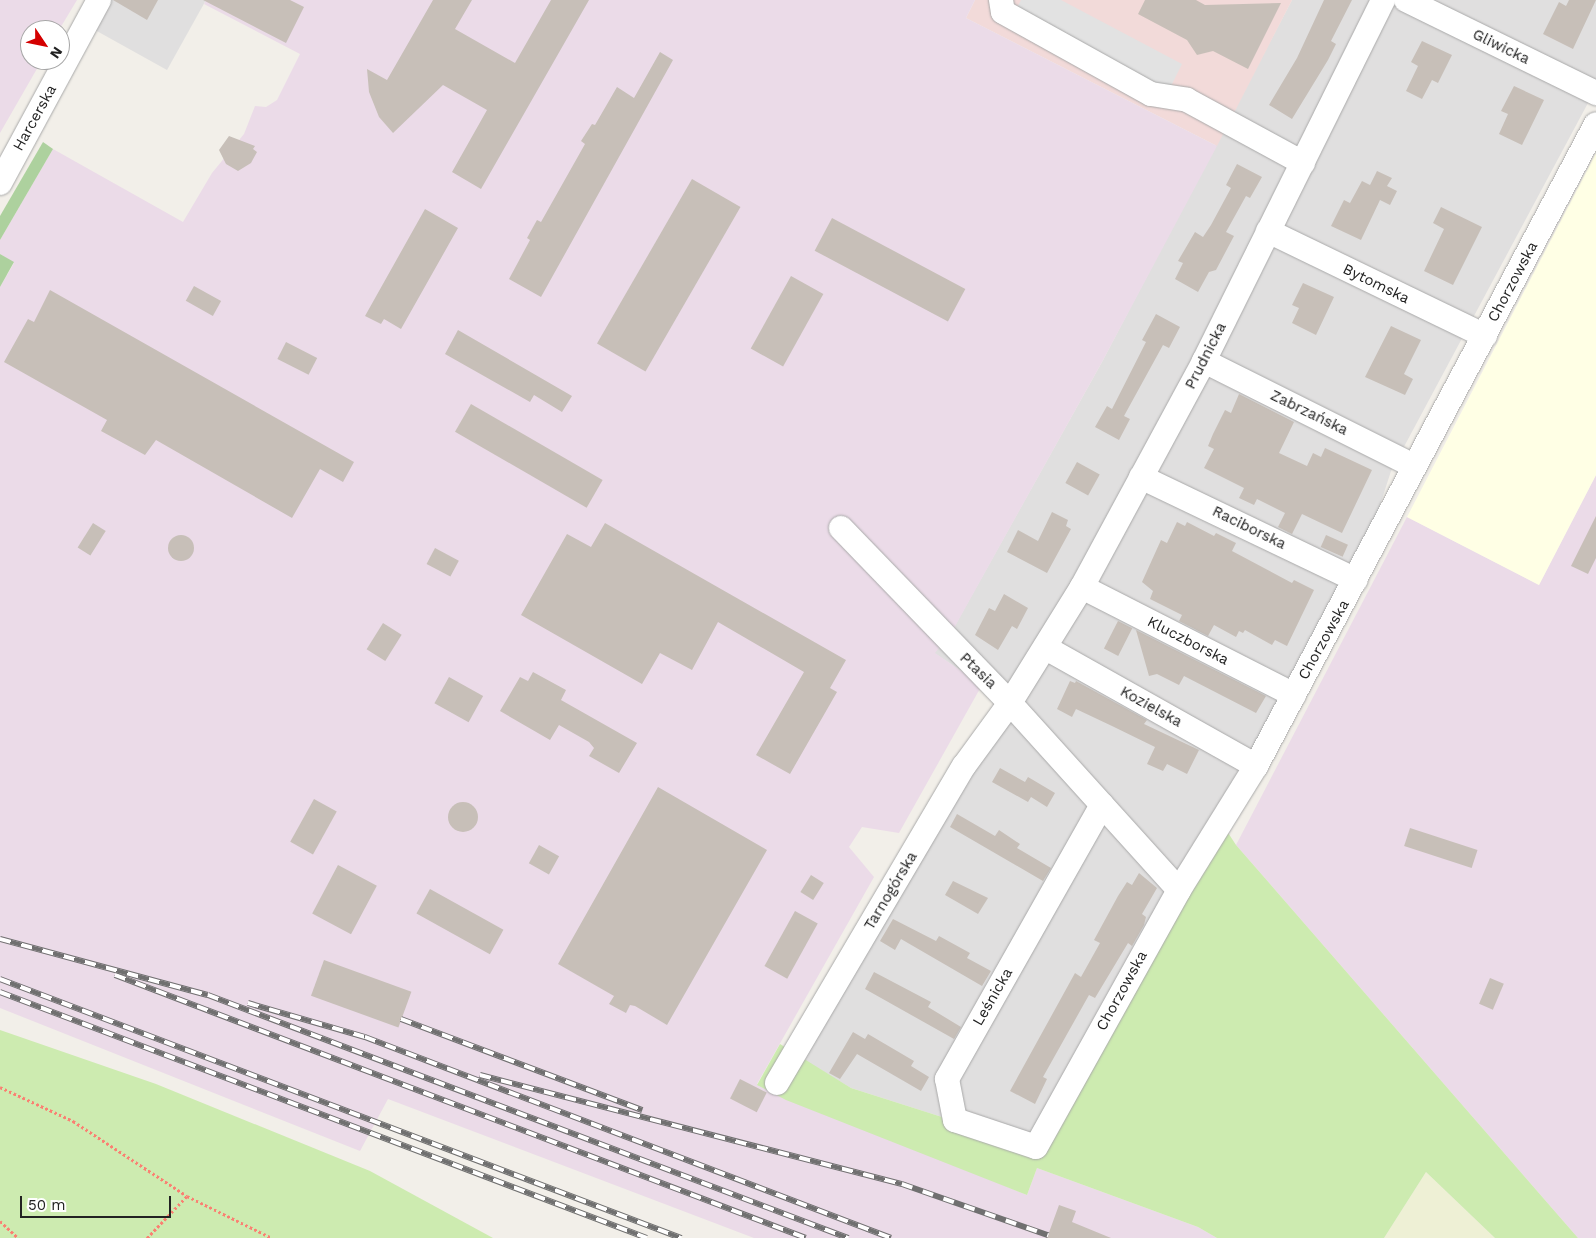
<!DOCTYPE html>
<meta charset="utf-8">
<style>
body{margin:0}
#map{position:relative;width:1596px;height:1238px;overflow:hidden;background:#f2efe9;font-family:"Work Sans",sans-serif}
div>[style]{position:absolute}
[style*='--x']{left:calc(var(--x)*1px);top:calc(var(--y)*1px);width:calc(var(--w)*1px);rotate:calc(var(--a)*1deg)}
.residential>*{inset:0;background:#e0dfdf}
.commercial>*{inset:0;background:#f2dad9}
.industrial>*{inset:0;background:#ebdbe8}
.education>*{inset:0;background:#ffffe5}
.farmland>*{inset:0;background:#eef0d5}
.grass>*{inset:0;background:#cdebb0}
.forest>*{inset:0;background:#add19e}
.parking>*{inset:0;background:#e2e2e2}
.building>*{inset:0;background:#c7bfb8;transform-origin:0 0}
.round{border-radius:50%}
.path>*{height:3px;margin-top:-1.5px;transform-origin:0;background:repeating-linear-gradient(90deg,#fa8072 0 2.5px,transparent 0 5px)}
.roads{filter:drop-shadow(0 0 1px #a9a9a9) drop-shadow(0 0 1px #a9a9a9)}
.minor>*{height:24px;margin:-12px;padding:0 12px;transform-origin:12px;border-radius:12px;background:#fff}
.rail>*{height:5.5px;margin-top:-2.75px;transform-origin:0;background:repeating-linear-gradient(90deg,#fff 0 11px,#707070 0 22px);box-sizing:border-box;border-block:1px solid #707070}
span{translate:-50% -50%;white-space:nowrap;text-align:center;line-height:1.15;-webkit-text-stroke:4.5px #fff;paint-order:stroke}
.street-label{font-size:15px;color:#222}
.north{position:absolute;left:20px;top:20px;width:50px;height:50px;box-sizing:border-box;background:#fff;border:1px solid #a7a7a7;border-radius:50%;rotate:124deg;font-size:14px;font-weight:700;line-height:20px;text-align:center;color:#222}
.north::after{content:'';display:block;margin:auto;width:18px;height:22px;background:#d40000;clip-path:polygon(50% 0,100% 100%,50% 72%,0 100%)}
.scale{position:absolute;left:20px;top:1196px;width:151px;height:22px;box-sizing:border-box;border:2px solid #222;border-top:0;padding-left:6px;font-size:15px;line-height:18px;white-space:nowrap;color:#222;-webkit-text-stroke:4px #fff;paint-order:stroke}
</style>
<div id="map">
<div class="residential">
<i style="clip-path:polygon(99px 0,206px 0,167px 70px,86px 25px)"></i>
<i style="clip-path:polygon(1292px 0,1596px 0,1596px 88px,1391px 471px,1356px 580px,1036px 1147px,851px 1088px,794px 1054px,1010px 703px,934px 653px,953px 629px,1102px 362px)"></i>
</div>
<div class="commercial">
<i style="clip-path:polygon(975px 0,1292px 0,1217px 146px,966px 18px)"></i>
</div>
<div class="industrial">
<i style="clip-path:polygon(0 0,77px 0,59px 30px,30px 30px,30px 60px,42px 60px,0 133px)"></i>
<i style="clip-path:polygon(206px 0,975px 0,966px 18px,1217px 146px,1102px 362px,953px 630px,935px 653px,982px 685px,899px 833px,862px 827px,849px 847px,874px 877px,757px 1084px,1027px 1195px,1037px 1168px,1198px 1227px,1217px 1238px,754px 1238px,388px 1099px,360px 1151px,0 1008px,0 287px,14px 263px,0 254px,0 240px,53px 149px,183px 222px,212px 173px,244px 134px,255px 106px,266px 107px,277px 100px,300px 54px,204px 4px)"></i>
<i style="clip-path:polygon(1596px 475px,1596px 1238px,1578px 1238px,1236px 845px,1407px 517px,1539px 585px)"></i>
</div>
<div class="education">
<i style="clip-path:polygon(1596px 153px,1596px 475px,1539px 585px,1407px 517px)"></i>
</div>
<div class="farmland">
<i style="clip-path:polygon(1426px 1172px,1495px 1238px,1384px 1238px)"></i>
</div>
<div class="grass">
<i style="clip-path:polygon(1221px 822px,1236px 845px,1578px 1238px,1495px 1238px,1426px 1172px,1384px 1238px,1217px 1238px,1198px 1227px,1037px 1168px,1027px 1195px,786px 1100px,757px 1085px,780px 1044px,851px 1088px,1036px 1147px)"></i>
<i style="clip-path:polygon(0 1030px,156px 1084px,370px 1171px,493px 1238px,0 1238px)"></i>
</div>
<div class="forest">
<i style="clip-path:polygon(43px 142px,53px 149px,0 240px,0 216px)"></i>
<i style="clip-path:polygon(0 254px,14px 262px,0 287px)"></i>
</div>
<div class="parking">
<i style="clip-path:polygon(1021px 0,1061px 0,1182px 64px,1166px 96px,1012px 17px)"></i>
</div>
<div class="building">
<i style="clip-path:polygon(113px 0,158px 0,147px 20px)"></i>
<i style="clip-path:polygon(203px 0,290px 0,304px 7px,286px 43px)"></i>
<i style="clip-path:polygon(433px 0,472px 0,455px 29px,515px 63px,551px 0,589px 0,481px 189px,452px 172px,487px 110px,443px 85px,393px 133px,379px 117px,369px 92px,367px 69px,387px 80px)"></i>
<i style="clip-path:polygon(1145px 0,1196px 0,1205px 5px,1281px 3px,1248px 69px,1213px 51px,1197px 55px,1187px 40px,1138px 14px)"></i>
<i style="clip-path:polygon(1324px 0,1352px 0,1331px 41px,1336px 44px,1328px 60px,1292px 119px,1269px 105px,1297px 58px)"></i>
<i style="clip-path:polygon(1569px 0,1596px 0,1573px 49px,1543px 34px,1559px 2px,1566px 6px)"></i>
<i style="clip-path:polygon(1422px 41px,1452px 55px,1438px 83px,1432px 80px,1422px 99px,1406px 91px,1418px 66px,1411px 62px)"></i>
<i style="clip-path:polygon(660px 52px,673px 60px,541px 297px,509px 279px,530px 240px,527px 238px,537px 220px,541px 222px,585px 144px,581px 141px,592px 124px,595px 125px,617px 87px,634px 98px)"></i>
<i style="clip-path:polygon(1514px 86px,1544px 100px,1522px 145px,1499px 134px,1508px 114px,1501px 111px)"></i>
<i style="clip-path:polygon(229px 136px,255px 146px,253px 149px,257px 152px,251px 163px,238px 171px,226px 164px,219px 150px)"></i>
<i style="clip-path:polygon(1237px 164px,1262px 177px,1250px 198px,1246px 196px,1226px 232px,1234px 236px,1216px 270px,1209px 272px,1198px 292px,1175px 279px,1183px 263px,1178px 261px,1195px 232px,1203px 237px,1211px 225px,1231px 188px,1226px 185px)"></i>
<i style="clip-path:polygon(1377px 171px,1392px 178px,1387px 186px,1397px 191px,1390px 205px,1380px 200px,1361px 240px,1331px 226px,1344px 200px,1350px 203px,1362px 181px,1370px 185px)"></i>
<i style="left:692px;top:179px;width:56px;height:190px;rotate:30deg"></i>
<i style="clip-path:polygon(1441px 207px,1482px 227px,1453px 285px,1424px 271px,1444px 229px,1433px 223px)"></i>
<i style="clip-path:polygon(425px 209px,458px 228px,401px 329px,384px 319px,381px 324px,365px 316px)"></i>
<i style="left:832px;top:218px;width:151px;height:37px;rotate:28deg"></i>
<i style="left:791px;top:276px;width:37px;height:83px;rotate:29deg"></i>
<i style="clip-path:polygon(1303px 283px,1334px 297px,1316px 335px,1292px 323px,1299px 308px,1292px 305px)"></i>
<i style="left:194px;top:286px;width:31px;height:17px;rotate:29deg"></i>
<i style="clip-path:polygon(50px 290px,354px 462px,343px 482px,320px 469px,292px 518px,156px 440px,145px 455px,101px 431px,107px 420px,4px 362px,28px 319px,34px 322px)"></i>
<i style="clip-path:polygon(1156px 314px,1180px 327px,1169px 348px,1163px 345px,1124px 416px,1130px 419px,1119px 440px,1095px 427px,1107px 406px,1112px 409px,1146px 342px,1142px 340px)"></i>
<i style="clip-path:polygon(1391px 326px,1421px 340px,1404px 374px,1413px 379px,1405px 395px,1365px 377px)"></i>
<i style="clip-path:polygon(458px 330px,572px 396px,562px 412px,534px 395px,530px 402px,445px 354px)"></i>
<i style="left:286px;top:342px;width:35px;height:19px;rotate:27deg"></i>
<i style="clip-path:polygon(1239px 394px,1294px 422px,1279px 453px,1307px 466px,1313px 453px,1321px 457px,1325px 448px,1372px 470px,1342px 533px,1302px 514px,1292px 534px,1278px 527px,1285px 513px,1257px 499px,1254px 505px,1239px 498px,1244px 488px,1204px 468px,1214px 449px,1208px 446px,1213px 434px,1225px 410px,1231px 413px)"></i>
<i style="left:471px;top:404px;width:152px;height:32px;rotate:30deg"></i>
<i style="left:1077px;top:462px;width:26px;height:24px;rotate:29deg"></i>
<i style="clip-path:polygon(1052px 512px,1068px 520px,1066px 526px,1071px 529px,1047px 573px,1007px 552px,1018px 530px,1038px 541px)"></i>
<i style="clip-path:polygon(1596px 516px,1596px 558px,1588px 574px,1571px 566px)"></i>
<i style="clip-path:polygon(1177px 522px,1185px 526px,1187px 522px,1214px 536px,1216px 533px,1236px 543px,1232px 551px,1292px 583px,1294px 580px,1314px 590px,1287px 646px,1275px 640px,1272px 645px,1245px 630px,1243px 633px,1239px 631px,1236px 637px,1214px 625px,1208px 636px,1179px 621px,1182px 615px,1150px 599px,1153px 591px,1142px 582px,1161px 540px,1167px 543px)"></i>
<i style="left:93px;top:523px;width:15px;height:29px;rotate:32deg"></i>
<i style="clip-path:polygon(605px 523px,846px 660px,830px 688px,837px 692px,790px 774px,756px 755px,804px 672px,718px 622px,692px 670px,660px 653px,642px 684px,521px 615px,567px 534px,591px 547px)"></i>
<i class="round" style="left:168px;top:535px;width:26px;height:26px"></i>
<i style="left:1326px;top:535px;width:24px;height:13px;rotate:24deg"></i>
<i style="left:435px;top:548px;width:27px;height:18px;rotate:28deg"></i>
<i style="clip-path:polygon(1004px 594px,1028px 608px,1017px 629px,1012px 626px,998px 650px,975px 635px,989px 608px,995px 611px)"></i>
<i style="left:1118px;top:621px;width:16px;height:31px;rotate:27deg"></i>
<i style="left:383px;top:623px;width:22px;height:31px;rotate:32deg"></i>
<i style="clip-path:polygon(1136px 630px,1266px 696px,1256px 713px,1184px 676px,1179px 685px,1157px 674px,1149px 676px)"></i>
<i style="clip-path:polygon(533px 672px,566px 690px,561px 700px,637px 743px,619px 773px,589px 756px,594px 748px,589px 742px,559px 725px,550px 740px,500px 711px,520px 677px,528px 681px)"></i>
<i style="left:449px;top:677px;width:39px;height:30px;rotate:29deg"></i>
<i style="clip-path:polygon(1070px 681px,1075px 683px,1076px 681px,1147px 720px,1144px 724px,1199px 750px,1187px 774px,1167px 764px,1163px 771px,1147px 764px,1155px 747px,1112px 726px,1076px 709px,1072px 717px,1057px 709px)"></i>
<i style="clip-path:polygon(1000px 768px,1025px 782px,1028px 777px,1055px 793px,1047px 807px,1031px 797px,1028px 802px,992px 782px)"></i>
<i style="clip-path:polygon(658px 787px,767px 850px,667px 1025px,635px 1006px,630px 1005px,626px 1013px,609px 1004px,614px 996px,558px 964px)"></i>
<i style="left:314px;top:799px;width:26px;height:49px;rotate:29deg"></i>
<i class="round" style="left:448px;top:802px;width:30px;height:30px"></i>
<i style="clip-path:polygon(957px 814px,995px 836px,999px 830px,1020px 844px,1017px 848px,1051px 868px,1043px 881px,950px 827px)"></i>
<i style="left:1410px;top:828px;width:71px;height:19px;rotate:18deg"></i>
<i style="left:539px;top:845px;width:23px;height:21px;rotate:29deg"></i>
<i style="left:338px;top:865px;width:44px;height:55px;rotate:28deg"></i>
<i style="clip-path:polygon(1139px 873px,1157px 888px,1142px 914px,1146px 917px,1144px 925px,1132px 946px,1128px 943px,1095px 998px,1089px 995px,1043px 1077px,1047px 1079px,1035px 1104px,1010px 1091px,1075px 973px,1081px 977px,1100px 943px,1094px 940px,1118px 896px,1127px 882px,1132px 885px)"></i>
<i style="left:811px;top:875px;width:15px;height:20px;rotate:32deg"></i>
<i style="clip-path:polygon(953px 881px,988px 898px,978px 914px,945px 895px)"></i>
<i style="left:430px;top:889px;width:84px;height:28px;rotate:29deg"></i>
<i style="left:795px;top:911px;width:26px;height:63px;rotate:29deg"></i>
<i style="clip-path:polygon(893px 919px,936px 941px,939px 936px,970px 953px,967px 958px,991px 971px,982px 986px,901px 939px,895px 950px,880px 941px)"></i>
<i style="left:324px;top:960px;width:93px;height:38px;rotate:20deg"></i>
<i style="clip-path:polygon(874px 972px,931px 1002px,928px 1007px,961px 1027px,954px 1039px,865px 989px)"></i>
<i style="left:1490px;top:978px;width:15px;height:28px;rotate:23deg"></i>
<i style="clip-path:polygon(853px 1032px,865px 1039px,868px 1034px,914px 1061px,911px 1066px,929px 1077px,921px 1091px,857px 1054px,840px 1079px,829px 1073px)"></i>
<i style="left:740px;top:1079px;width:30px;height:22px;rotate:27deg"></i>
<i style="clip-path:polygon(1059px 1205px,1076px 1211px,1072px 1222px,1111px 1238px,1047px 1238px)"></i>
</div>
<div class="path">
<i style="--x:0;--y:1087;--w:81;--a:25"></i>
<i style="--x:73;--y:1121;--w:136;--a:33.3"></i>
<i style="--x:187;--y:1196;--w:95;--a:26.3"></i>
<i style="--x:0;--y:1221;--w:25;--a:43"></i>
<i style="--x:147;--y:1238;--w:58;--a:-46.4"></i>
</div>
<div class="roads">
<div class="minor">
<i style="--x:1001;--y:0;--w:12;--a:81"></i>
<i style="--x:1003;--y:12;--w:169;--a:29"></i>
<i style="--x:1151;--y:94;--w:36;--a:9"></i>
<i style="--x:1187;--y:100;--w:132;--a:28.5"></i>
<i style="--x:1406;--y:0;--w:212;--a:26.1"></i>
<i style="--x:0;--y:183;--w:208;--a:-61.6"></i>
<i style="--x:1268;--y:231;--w:241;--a:25.8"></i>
<i style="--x:1204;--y:361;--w:235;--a:26.6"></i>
<i style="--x:1141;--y:477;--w:238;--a:25.6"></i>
<i style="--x:841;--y:528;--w:243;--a:46"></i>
<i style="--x:1010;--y:703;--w:252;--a:47.9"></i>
<i style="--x:1082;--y:587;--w:238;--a:27"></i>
<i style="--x:1046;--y:648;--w:241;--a:29.3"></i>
<i style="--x:1102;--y:805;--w:315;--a:119.5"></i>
<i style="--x:947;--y:1079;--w:42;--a:79"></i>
<i style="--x:955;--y:1120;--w:85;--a:18.4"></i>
<i style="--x:1036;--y:1147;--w:294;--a:-60.9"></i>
<i style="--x:1179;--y:890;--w:146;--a:-58.2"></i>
<i style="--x:1256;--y:766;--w:726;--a:-62.09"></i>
<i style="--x:777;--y:1083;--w:368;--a:-59.5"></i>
<i style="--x:964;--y:766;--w:78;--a:-53.9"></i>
<i style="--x:1010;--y:703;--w:137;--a:-58.2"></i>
<i style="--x:1082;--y:587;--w:257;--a:-61.6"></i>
<i style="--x:1204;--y:361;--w:403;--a:-63.6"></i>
</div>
</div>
<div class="rail">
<i style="--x:0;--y:939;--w:215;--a:15.1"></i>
<i style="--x:208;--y:995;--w:685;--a:20.79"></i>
<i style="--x:115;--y:975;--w:739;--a:20.84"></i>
<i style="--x:0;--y:979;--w:729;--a:20.82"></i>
<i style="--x:0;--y:992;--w:692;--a:20.82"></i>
<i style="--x:248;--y:1003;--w:122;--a:16.2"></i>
<i style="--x:365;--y:1037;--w:563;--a:20.91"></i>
<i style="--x:401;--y:1019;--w:258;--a:20.7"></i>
<i style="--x:480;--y:1075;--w:436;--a:14.5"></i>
<i style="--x:902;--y:1184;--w:155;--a:19.3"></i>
</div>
<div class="street-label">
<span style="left:1501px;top:47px;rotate:26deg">Gliwicka</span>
<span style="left:35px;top:118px;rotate:-61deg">Harcerska</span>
<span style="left:1513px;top:282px;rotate:-62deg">Chorzowska</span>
<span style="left:1376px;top:284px;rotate:26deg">Bytomska</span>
<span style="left:1206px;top:356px;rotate:-63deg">Prudnicka</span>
<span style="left:1309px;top:413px;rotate:26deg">Zabrzańska</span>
<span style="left:1249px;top:528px;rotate:26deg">Raciborska</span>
<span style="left:1324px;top:640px;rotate:-61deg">Chorzowska</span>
<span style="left:1188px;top:641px;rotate:27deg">Kluczborska</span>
<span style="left:978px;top:671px;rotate:44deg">Ptasia</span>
<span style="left:1151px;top:707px;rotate:29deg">Kozielska</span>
<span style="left:891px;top:891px;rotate:-59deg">Tarnogórska</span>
<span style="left:1122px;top:991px;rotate:-61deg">Chorzowska</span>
<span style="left:993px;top:997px;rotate:-60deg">Leśnicka</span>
</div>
<div class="north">N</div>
<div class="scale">50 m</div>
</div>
